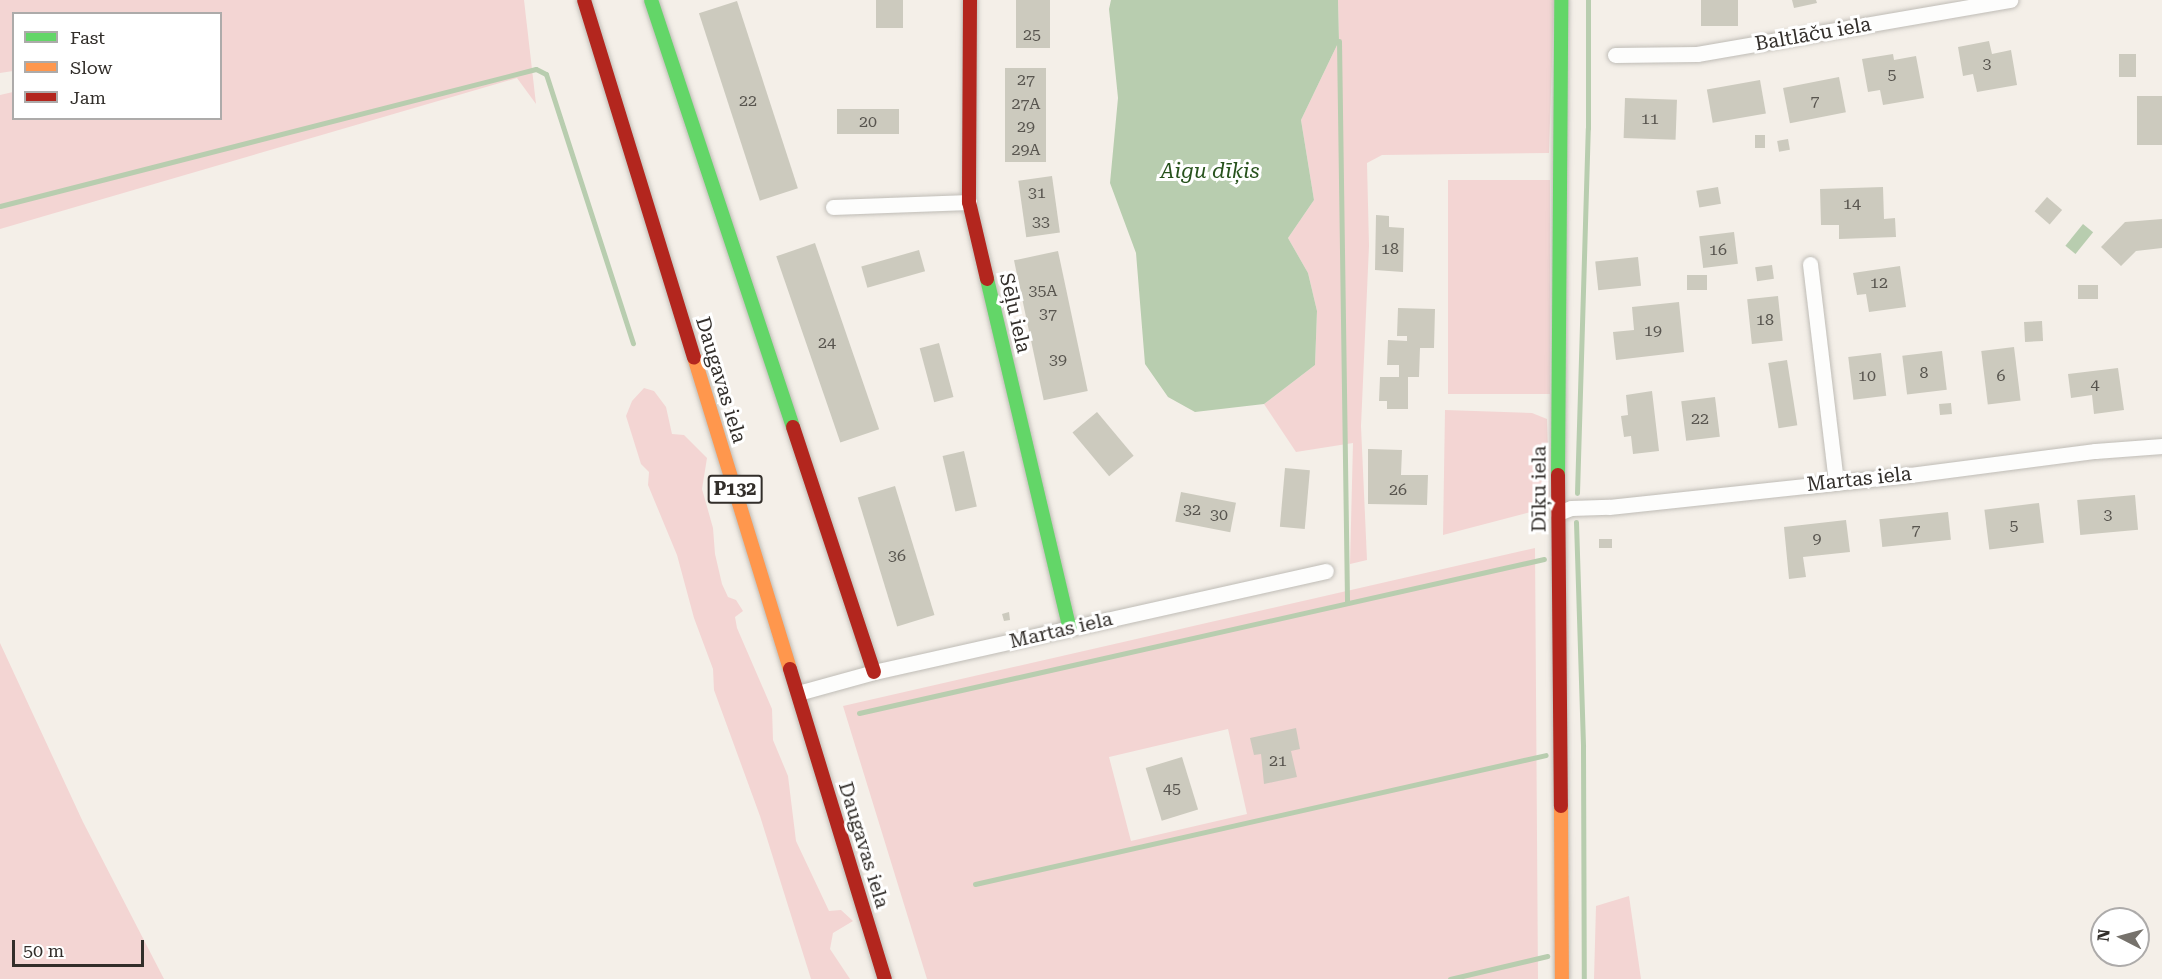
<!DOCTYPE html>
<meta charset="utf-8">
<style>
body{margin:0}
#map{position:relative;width:2162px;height:979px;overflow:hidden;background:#f4efe8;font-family:"Roboto Serif",serif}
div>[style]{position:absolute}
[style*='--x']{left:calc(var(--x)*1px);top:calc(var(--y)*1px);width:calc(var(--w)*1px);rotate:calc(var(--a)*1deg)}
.green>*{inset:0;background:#f3d5d3;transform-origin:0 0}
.water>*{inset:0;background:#b8cdaf;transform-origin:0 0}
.stream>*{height:5px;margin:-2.5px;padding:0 2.5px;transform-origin:2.5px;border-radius:2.5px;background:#b8cdaf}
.building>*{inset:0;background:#cccabe;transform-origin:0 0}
.roads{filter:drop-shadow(0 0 2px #bfbcb6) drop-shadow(0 0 2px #bfbcb6)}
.street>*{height:15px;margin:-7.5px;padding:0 7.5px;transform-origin:7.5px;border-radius:7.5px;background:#fdfdfc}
.fast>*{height:14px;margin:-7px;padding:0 7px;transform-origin:7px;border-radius:7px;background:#63d668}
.slow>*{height:14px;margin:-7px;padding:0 7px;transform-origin:7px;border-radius:7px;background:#ff974d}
.jam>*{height:14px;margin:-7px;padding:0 7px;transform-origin:7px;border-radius:7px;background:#b3261e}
span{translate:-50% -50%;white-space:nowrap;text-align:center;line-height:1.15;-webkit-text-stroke:6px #fff;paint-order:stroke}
.number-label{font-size:16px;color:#58554f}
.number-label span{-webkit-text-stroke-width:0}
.shield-label span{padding:2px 4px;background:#fff;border:2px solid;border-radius:4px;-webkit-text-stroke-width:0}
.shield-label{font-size:18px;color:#322e2a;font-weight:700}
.street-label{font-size:20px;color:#322e2a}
.water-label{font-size:21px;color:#27521c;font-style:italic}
.legend{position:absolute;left:12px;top:12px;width:210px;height:108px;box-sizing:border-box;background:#fff;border:2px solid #adabaa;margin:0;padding:8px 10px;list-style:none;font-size:18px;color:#322e2a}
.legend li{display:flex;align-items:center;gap:12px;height:30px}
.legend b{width:30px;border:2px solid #adabaa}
.north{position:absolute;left:2090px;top:907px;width:60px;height:60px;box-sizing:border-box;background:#fff;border:2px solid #adabaa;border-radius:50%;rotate:276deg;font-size:16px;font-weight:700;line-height:24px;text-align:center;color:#322e2a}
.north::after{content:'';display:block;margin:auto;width:21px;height:27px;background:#76726c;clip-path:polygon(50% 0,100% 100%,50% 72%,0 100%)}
.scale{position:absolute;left:12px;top:940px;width:132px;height:27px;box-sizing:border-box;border:3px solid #322e2a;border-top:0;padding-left:8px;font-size:18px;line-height:21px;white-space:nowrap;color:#322e2a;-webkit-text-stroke:4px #fff;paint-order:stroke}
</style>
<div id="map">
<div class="green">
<i style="clip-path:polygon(0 0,524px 0,536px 104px,517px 78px,0 229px,0 95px,13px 92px,14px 118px,220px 118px,220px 14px,14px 14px,13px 71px,0 73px)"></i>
<i style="clip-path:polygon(1338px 0,1554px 0,1549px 153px,1382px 155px,1367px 163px,1369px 246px,1361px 426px,1367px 560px,1350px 564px,1353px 443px,1296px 452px,1264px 404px,1315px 365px,1317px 311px,1308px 273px,1288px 238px,1314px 200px,1301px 120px,1339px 41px)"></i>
<i style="left:1550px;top:180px;width:214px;height:102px;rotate:90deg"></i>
<i style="clip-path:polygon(644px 388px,654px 391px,666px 407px,672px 434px,684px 435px,707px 458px,702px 489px,713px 528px,715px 554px,722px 584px,728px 597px,736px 600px,743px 611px,735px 617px,737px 628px,772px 709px,773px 740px,788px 776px,796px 841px,829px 911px,841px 910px,853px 921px,833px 933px,830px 949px,850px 979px,811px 979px,760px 816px,714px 690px,713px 669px,694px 618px,677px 555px,648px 485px,649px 472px,641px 464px,626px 416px,632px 401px)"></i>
<i style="clip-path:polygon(1445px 410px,1532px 413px,1547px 419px,1550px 507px,1443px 535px)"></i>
<i style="clip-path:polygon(evenodd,1535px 548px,1538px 979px,927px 979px,843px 706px,1535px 548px,1228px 729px,1247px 814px,1131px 841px,1109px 757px,1228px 729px)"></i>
<i style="clip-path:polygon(0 643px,83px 822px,164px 979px,0 979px)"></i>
<i style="clip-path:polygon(1629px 896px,1641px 979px,1594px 979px,1596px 906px)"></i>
</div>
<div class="water">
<i style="clip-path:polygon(1111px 0,1338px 0,1339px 41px,1301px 120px,1314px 200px,1288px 238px,1308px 273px,1317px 311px,1315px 365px,1264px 404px,1195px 412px,1168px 397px,1145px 364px,1136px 253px,1110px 183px,1118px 98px,1109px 9px)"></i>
<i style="left:2083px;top:224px;width:13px;height:28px;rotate:39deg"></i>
</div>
<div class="stream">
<i style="--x:1339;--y:41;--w:562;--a:89.18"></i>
<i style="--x:0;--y:206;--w:553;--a:-14.34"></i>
<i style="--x:536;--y:69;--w:11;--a:27"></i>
<i style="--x:546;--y:74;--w:283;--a:72.1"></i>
<i style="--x:1577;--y:493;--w:365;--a:-88.3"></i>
<i style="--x:1588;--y:128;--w:128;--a:-90"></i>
<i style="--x:1576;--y:522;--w:225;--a:88.2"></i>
<i style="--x:1583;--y:747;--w:232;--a:89.8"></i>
<i style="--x:859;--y:713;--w:702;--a:-12.67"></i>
<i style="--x:975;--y:884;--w:585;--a:-12.73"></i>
<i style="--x:1450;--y:979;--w:100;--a:-13.3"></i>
</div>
<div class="building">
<i style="left:876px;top:0;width:27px;height:28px"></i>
<i style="left:1016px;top:0;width:34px;height:48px"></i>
<i style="left:1701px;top:0;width:37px;height:26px"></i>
<i style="clip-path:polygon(1792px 0,1816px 0,1817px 3px,1794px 8px)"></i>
<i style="left:737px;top:1px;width:197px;height:40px;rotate:72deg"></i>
<i style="clip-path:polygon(1989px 41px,1992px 54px,2011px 50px,2017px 85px,1977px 92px,1973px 74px,1963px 76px,1958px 47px)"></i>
<i style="clip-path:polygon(1893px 54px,1894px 60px,1916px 56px,1924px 98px,1883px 105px,1880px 90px,1868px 92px,1862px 59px)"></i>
<i style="left:2119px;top:54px;width:17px;height:23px"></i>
<i style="left:1005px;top:68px;width:41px;height:94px"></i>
<i style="left:1839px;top:77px;width:36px;height:57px;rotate:79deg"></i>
<i style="left:1760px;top:80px;width:34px;height:54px;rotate:80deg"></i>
<i style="left:2162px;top:96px;width:49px;height:25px;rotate:90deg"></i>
<i style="left:1625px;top:98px;width:52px;height:40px;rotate:2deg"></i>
<i style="left:837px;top:109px;width:62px;height:25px"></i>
<i style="left:1755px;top:135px;width:10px;height:13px"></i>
<i style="left:1788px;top:139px;width:11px;height:11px;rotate:80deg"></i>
<i style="left:1052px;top:176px;width:57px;height:34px;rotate:82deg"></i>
<i style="left:1718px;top:187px;width:17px;height:22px;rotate:80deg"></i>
<i style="clip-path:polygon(1883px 187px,1884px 219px,1895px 218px,1896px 237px,1839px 239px,1839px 225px,1821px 225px,1820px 189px)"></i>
<i style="left:2047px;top:197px;width:20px;height:19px;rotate:41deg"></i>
<i style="clip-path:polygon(1376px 215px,1389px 216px,1389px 227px,1404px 228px,1403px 272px,1375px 270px)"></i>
<i style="clip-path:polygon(2162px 219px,2162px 248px,2136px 251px,2121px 266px,2101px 247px,2125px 222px)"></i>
<i style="left:1734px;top:232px;width:32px;height:35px;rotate:83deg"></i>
<i style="left:815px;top:243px;width:197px;height:41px;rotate:71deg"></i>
<i style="left:919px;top:250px;width:22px;height:60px;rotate:74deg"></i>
<i style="left:1058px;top:251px;width:143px;height:45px;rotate:78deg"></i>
<i style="left:1638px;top:257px;width:29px;height:43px;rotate:84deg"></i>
<i style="left:1772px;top:265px;width:14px;height:17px;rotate:82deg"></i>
<i style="clip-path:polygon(1900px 266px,1906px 307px,1869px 312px,1866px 294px,1857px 295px,1853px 273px)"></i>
<i style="left:1707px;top:275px;width:15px;height:20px;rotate:90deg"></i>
<i style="left:2078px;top:285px;width:20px;height:14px"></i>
<i style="left:1778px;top:296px;width:45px;height:31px;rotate:84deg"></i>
<i style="clip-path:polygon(1679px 302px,1684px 352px,1616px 360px,1613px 332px,1634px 330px,1632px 307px)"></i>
<i style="clip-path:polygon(1398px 308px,1435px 309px,1434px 348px,1420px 348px,1419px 377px,1408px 377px,1408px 409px,1387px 409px,1387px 401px,1379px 401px,1380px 377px,1399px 377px,1399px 365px,1387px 365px,1388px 340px,1407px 341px,1407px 336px,1397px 336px)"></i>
<i style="left:2042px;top:321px;width:20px;height:18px;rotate:87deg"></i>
<i style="left:939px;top:343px;width:56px;height:20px;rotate:75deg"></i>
<i style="left:2014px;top:347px;width:54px;height:33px;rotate:83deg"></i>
<i style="left:1942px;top:351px;width:39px;height:40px;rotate:83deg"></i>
<i style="left:1881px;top:353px;width:43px;height:33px;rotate:83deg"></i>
<i style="left:1787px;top:360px;width:66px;height:19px;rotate:81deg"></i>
<i style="clip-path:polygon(2118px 368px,2124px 410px,2094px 414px,2092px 395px,2071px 398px,2068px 374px)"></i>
<i style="clip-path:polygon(1652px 391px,1659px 451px,1633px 454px,1631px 436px,1624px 437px,1621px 416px,1628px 415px,1626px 395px)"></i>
<i style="left:1715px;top:397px;width:40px;height:34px;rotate:83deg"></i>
<i style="left:1951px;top:403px;width:11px;height:12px;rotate:85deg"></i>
<i style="left:1097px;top:412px;width:57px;height:32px;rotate:50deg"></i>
<i style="clip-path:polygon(1368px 449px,1402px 450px,1401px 475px,1428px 475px,1427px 505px,1368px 504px)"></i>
<i style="left:964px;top:451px;width:57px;height:22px;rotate:77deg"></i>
<i style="left:1285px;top:468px;width:25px;height:59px;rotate:5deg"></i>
<i style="left:895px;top:486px;width:135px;height:39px;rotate:73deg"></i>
<i style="left:1181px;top:492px;width:56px;height:30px;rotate:11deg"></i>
<i style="left:2135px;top:495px;width:35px;height:58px;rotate:85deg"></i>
<i style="left:2039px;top:503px;width:40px;height:55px;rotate:83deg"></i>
<i style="left:1948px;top:512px;width:28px;height:69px;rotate:84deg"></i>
<i style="clip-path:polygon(1846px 520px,1850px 552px,1803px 557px,1806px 577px,1789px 579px,1784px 527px)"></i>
<i style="left:1599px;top:539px;width:13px;height:9px"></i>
<i style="clip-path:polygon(1009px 612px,1010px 620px,1004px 621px,1002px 614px)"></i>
<i style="clip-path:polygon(1296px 728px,1300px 749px,1291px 751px,1297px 777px,1264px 784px,1261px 754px,1254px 755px,1250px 738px)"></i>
<i style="left:1182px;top:757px;width:55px;height:38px;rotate:73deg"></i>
</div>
<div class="roads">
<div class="street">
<i style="--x:1615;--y:55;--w:82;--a:-0.7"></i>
<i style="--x:1697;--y:54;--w:318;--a:-9.8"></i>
<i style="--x:833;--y:207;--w:136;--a:-2.1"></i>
<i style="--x:1810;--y:264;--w:219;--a:83.2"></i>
<i style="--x:1558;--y:513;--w:14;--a:-21"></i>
<i style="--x:1571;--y:508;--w:38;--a:-2"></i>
<i style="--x:1609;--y:507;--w:303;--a:-6.1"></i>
<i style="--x:1910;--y:475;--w:187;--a:-7.4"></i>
<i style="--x:2095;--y:451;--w:67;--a:-4.3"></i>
<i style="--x:798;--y:693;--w:79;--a:-15.4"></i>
<i style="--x:874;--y:672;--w:463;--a:-12.6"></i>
</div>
<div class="fast">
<i style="--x:651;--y:0;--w:450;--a:71.6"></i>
<i style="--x:987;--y:279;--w:360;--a:76.7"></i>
<i style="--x:1558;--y:475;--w:475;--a:-89.6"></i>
</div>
<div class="slow">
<i style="--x:694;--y:357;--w:326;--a:72.9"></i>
<i style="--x:1561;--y:806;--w:173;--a:89.7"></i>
</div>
<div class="jam">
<i style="--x:584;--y:0;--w:374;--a:72.9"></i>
<i style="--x:970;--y:0;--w:202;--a:90.3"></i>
<i style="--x:969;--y:202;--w:79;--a:76.8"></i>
<i style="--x:793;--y:427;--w:258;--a:71.7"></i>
<i style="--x:1558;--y:475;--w:331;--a:89.5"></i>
<i style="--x:790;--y:669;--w:324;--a:73"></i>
</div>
</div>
<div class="number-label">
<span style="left:1032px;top:35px">25</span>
<span style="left:1987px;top:64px">3</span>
<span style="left:1892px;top:75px">5</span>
<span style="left:1026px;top:80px">27</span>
<span style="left:748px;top:101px">22</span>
<span style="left:1815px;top:101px">7</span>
<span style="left:1026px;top:104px">27A</span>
<span style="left:1650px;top:119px">11</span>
<span style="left:868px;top:122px">20</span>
<span style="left:1026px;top:127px">29</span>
<span style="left:1026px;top:150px">29A</span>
<span style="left:1037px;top:193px">31</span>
<span style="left:1852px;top:204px">14</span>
<span style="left:1041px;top:222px">33</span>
<span style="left:1390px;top:249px">18</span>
<span style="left:1718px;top:250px">16</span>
<span style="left:1879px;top:283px">12</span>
<span style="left:1043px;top:291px">35A</span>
<span style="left:1048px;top:314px">37</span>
<span style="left:1765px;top:320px">18</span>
<span style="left:1653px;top:331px">19</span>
<span style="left:827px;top:343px">24</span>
<span style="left:1058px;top:360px">39</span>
<span style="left:1924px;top:373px">8</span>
<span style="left:1867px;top:376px">10</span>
<span style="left:2001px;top:376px">6</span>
<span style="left:2095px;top:385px">4</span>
<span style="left:1700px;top:419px">22</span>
<span style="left:1398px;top:490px">26</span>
<span style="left:1192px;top:510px">32</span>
<span style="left:1219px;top:515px">30</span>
<span style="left:2108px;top:515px">3</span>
<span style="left:2014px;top:526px">5</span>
<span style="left:1916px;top:530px">7</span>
<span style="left:1817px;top:539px">9</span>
<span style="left:897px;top:556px">36</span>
<span style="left:1278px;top:761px">21</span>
<span style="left:1172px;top:789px">45</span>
</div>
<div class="shield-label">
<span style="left:735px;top:489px">P132</span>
</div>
<div class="street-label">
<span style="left:1813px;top:34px;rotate:-10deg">Baltlāču iela</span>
<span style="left:1015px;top:313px;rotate:77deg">Sēļu iela</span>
<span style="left:721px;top:380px;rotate:73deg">Daugavas iela</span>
<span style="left:1859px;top:479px;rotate:-6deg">Martas iela</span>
<span style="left:1539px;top:489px;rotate:-90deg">Dīķu iela</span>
<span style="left:1061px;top:630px;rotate:-13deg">Martas iela</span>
<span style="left:864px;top:845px;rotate:73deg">Daugavas iela</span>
</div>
<div class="water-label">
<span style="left:1210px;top:171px">Aigu dīķis</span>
</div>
<ul class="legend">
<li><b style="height:8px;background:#63d668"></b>Fast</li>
<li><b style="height:8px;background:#ff974d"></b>Slow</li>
<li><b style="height:8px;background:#b3261e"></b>Jam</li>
</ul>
<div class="north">N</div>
<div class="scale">50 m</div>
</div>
